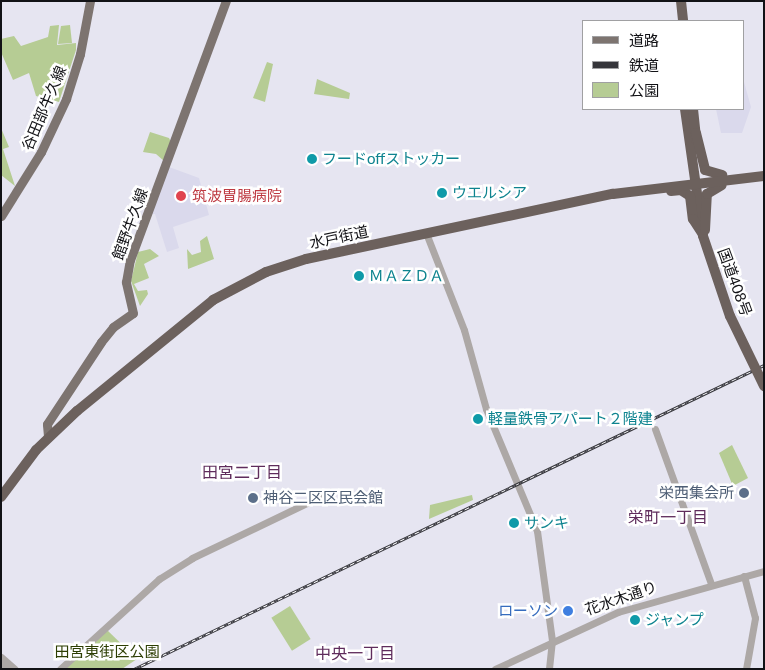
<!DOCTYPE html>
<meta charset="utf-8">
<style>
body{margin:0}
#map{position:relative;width:765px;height:670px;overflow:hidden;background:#e6e5f1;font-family:Lato,"Noto Sans JP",sans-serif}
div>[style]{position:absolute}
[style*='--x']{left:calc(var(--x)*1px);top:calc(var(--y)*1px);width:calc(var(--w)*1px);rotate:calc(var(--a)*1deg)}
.built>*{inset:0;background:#dad9ec}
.green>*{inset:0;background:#b6cc94;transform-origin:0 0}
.minor>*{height:7px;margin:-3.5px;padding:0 3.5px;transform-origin:3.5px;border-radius:3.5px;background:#ada8a6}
.major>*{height:9px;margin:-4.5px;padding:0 4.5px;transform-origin:4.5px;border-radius:4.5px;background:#7d7470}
.highway>*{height:10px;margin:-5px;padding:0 5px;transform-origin:5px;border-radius:5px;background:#6c615d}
.rail>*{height:3px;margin-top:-1.5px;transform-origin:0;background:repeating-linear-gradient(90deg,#fff 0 4px,#35353a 0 8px);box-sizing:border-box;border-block:1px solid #35353a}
.highway-bridge>*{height:10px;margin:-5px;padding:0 5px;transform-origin:5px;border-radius:5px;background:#6c615d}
.dots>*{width:14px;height:14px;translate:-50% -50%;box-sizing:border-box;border:2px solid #fff;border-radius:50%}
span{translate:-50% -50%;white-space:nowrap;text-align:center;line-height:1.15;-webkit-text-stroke:5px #fff;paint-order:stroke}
.street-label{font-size:15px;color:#121216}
.culture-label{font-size:15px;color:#0d838f}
.left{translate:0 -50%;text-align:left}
.health-label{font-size:15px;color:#be3a42}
.service-label{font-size:15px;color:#4e5e75}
.right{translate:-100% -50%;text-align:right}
.shop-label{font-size:15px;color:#366cbe}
.park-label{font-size:15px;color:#2d3e03}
.neighbourhood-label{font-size:16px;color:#5f2c5c}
.frame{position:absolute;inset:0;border:2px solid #121216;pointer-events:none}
.legend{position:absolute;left:582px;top:20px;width:162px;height:90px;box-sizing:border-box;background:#fff;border:1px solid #a0a0a2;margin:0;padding:6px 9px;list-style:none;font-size:15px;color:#121216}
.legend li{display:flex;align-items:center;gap:10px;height:25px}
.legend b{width:25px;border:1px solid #a0a0a2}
</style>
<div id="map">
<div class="built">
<i style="clip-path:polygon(744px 82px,751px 107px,742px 133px,721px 133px,716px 109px,744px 109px)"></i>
<i style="clip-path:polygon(169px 167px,199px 178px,209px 215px,173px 227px,179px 248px,167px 252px,155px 214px,151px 214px)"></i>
</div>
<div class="green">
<i style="clip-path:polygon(59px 25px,57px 45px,76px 43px,76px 50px,59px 102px,36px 96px,29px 73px,13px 80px,1px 52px,1px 39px,14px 36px,21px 46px,48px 37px,50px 26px)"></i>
<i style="clip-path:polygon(70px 25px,72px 43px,58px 44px,61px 26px)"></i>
<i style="clip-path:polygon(267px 62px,273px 64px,265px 102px,253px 98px)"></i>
<i style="clip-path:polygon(317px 79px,350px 93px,349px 99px,314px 94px)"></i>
<i style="clip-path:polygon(1px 128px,9px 147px,3px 149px,15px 186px,1px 175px)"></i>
<i style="clip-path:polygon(150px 132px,169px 138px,172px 144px,164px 161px,156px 154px,143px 152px)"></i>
<i style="clip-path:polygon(207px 236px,214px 259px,188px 269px,187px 249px,192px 255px,201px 252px,200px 241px)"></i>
<i style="clip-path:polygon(150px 249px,159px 256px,144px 264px,149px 278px,134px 284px,138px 291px,147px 290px,148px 294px,140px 306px,131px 281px,138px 252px)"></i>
<i style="clip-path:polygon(732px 445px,748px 478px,733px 486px,719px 453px)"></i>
<i style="clip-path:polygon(472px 495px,473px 500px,429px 519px,430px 505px)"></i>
<i style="left:290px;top:606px;width:39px;height:22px;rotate:58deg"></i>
<i style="clip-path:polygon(107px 630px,137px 659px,122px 669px,64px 669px)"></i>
</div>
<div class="minor">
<i style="--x:426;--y:233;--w:104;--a:68.6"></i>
<i style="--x:464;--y:330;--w:82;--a:74.4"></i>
<i style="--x:486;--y:409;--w:132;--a:67.3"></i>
<i style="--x:537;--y:531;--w:110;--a:82.2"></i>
<i style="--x:552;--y:640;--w:29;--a:96"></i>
<i style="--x:655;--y:429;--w:165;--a:70.1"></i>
<i style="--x:744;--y:576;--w:43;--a:75.3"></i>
<i style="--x:755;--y:618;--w:52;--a:100"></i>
<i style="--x:1;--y:657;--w:18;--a:41"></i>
<i style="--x:1;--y:664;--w:8;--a:40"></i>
<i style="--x:60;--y:669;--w:134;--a:-42.3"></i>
<i style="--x:159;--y:579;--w:39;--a:-32"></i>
<i style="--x:192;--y:558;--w:153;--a:-25.6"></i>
<i style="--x:495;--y:669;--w:136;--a:-24.9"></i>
<i style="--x:618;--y:612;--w:152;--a:-15.7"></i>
</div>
<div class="major">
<i style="--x:1;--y:216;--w:75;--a:-58"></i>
<i style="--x:41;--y:152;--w:59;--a:-64.7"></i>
<i style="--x:66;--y:99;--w:47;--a:-72.7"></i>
<i style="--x:80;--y:54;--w:54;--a:-79.3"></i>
<i style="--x:48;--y:436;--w:12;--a:-95"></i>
<i style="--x:47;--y:424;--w:98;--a:-56.6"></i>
<i style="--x:101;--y:342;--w:19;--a:-51"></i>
<i style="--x:113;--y:327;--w:24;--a:-35"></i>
<i style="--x:133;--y:313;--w:32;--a:-103"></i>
<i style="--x:126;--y:282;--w:22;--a:-80"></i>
<i style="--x:130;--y:260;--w:276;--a:-69.7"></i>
</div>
<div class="highway">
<i style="--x:681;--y:1;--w:20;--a:84"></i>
<i style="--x:685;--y:109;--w:128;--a:81.9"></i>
<i style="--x:703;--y:236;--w:84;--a:71.4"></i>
<i style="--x:693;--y:109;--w:31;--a:84"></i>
<i style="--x:696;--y:133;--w:38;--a:76"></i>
<i style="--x:705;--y:170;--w:18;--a:16"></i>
<i style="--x:671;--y:191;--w:10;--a:-6"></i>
<i style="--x:681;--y:190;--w:11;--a:34"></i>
<i style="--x:690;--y:196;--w:23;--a:83"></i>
<i style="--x:693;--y:219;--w:17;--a:57"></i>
<i style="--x:705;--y:230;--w:36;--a:-87"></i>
<i style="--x:707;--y:194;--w:17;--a:-31"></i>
<i style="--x:1;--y:497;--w:59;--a:-53.3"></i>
<i style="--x:36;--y:450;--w:57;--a:-43.6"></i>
<i style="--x:77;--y:411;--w:176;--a:-39.2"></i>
<i style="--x:213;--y:300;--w:60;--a:-27.8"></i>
<i style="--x:266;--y:272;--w:42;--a:-18"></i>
<i style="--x:306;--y:259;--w:314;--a:-12"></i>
<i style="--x:613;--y:194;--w:152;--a:-6.8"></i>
</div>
<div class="rail">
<i style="--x:134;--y:669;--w:700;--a:-25.76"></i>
</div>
<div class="highway-bridge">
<i style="--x:730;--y:316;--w:78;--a:64.1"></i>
</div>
<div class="dots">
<i style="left:312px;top:159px;background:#0f9aa8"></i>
<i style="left:442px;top:193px;background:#0f9aa8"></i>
<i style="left:181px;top:196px;background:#e0444e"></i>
<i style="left:359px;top:276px;background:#0f9aa8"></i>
<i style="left:478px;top:419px;background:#0f9aa8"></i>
<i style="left:744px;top:493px;background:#5c6f8a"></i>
<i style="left:253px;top:498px;background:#5c6f8a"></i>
<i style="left:514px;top:523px;background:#0f9aa8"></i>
<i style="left:568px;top:611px;background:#3f7fe0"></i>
<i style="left:635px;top:620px;background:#0f9aa8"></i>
</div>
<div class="street-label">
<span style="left:44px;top:108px;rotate:-67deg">谷田部牛久線</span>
<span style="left:130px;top:224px;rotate:-70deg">館野牛久線</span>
<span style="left:339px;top:237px;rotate:-12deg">水戸街道</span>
<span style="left:735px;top:282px;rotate:70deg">国道408号</span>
<span style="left:621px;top:598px;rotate:-19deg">花水木通り</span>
</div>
<div class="culture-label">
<span class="left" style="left:322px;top:159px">フードoffストッカー</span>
<span class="left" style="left:452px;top:193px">ウエルシア</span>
<span class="left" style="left:369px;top:276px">ＭＡＺＤＡ</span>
<span class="left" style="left:488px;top:419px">軽量鉄骨アパート２階建</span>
<span class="left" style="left:524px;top:523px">サンキ</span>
<span class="left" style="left:645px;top:620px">ジャンプ</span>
</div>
<div class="health-label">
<span class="left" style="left:192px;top:196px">筑波胃腸病院</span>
</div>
<div class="service-label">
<span class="right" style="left:734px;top:493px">栄西集会所</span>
<span class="left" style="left:263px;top:498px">神谷二区区民会館</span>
</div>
<div class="shop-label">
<span class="right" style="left:558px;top:611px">ローソン</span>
</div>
<div class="park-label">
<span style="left:107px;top:652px">田宮東街区公園</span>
</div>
<div class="neighbourhood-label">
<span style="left:242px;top:472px">田宮二丁目</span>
<span style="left:668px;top:517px">栄町一丁目</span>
<span style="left:355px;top:653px">中央一丁目</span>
</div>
<div class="frame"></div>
<ul class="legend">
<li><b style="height:6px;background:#7d7470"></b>道路</li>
<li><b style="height:6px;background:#35353a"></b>鉄道</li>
<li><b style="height:14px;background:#b6cc94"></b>公園</li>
</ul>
</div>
